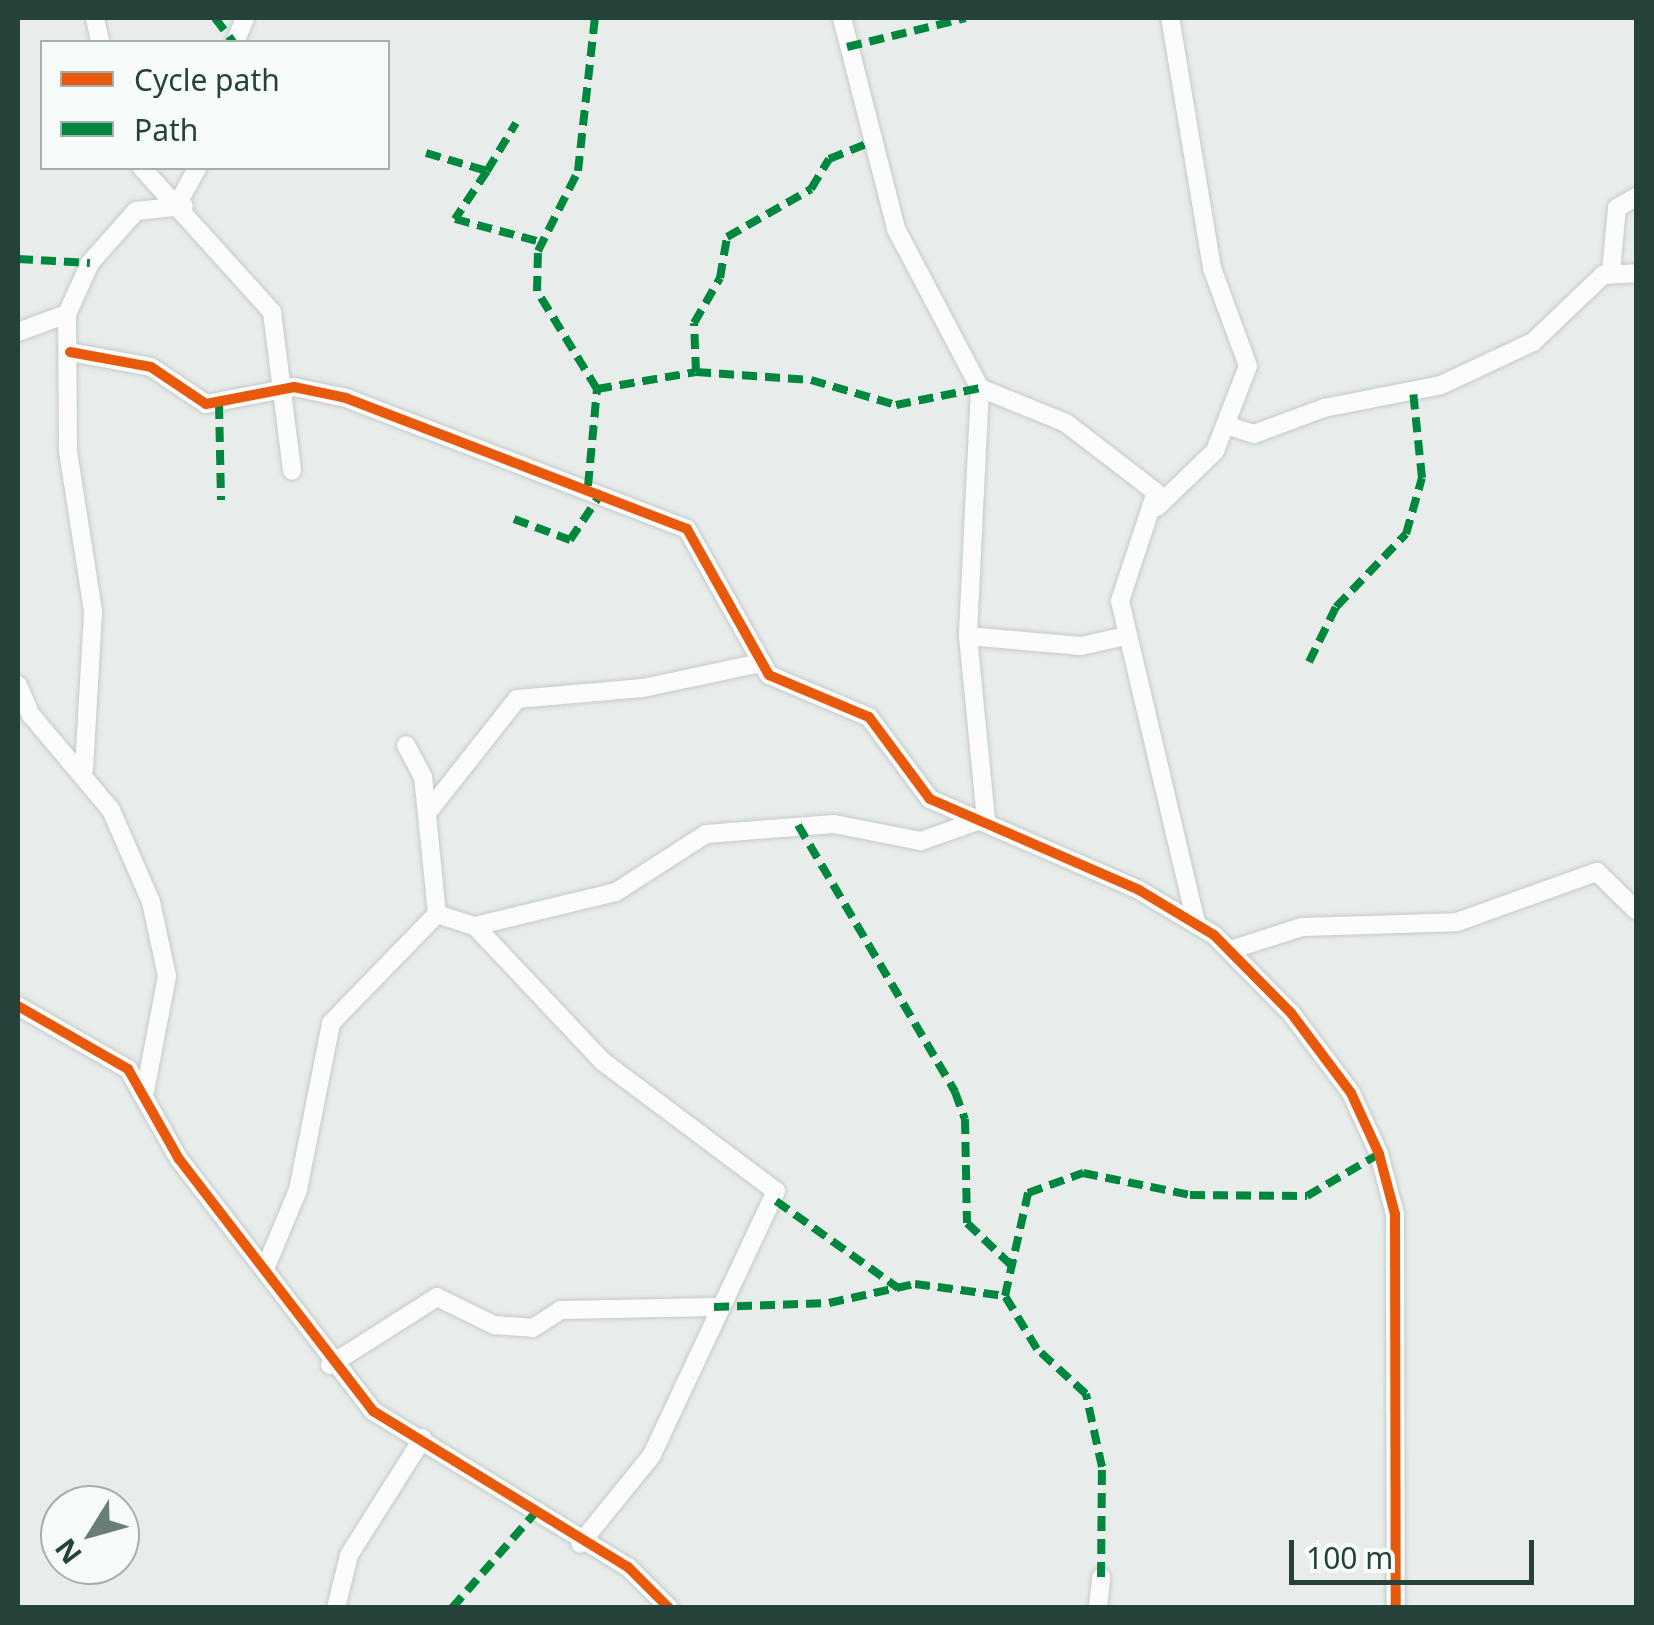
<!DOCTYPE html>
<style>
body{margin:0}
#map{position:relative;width:1654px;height:1625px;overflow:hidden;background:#e8edeb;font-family:"Noto Sans",sans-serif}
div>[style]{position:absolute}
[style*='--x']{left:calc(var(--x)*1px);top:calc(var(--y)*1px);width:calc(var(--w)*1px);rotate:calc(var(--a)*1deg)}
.roads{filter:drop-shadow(0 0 2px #c5cac8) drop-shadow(0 0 2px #c5cac8)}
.minor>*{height:18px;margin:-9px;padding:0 9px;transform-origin:9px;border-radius:9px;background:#fcfcfc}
.quiet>*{height:8px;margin-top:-4px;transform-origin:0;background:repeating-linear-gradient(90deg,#00873e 0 15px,transparent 0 23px)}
.cycleway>*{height:10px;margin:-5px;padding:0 5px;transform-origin:5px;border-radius:5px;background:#e8590c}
span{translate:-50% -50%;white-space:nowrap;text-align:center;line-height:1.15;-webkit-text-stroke:8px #f7fbf9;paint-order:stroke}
.frame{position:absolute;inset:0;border:20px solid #24423a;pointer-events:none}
.legend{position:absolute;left:40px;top:40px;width:350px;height:130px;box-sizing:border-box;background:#f7fbf9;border:2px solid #a3b1ad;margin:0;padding:12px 18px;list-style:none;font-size:30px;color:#24423a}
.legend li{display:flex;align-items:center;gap:20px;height:50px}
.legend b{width:50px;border:2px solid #a3b1ad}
.north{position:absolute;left:40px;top:1485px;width:100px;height:100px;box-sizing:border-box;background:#f7fbf9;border:2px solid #a3b1ad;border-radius:50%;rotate:233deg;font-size:28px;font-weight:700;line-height:40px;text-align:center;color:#24423a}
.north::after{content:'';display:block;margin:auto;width:35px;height:45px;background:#697e78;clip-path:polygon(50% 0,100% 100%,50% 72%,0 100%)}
.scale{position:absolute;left:1289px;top:1540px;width:245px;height:45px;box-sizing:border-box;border:5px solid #24423a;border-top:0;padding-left:12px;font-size:30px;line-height:35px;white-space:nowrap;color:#24423a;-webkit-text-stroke:8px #f7fbf9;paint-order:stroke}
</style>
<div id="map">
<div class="roads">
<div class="minor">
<i style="--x:95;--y:18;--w:25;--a:78"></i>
<i style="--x:842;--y:18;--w:218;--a:75.6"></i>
<i style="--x:896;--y:229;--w:180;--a:62.2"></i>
<i style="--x:980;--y:388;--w:248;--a:92.8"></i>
<i style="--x:968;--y:636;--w:183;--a:84.4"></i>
<i style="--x:235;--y:42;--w:26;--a:-67"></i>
<i style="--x:142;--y:168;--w:194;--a:47.9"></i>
<i style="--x:272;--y:312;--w:160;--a:82.8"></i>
<i style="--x:179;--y:201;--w:38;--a:-61"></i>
<i style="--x:1611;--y:271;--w:63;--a:-84.6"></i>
<i style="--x:1617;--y:208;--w:22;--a:-30"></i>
<i style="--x:18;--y:332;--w:52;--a:-20.2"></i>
<i style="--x:70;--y:352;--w:82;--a:10.5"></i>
<i style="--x:151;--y:367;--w:66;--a:33.9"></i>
<i style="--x:206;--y:404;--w:90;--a:-10.9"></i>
<i style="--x:294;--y:387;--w:53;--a:11.9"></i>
<i style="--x:346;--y:398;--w:365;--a:21"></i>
<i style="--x:687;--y:529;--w:167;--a:60.7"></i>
<i style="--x:769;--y:675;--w:108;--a:22.8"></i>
<i style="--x:869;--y:717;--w:102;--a:53.4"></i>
<i style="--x:930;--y:799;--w:228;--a:23.5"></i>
<i style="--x:1139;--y:890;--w:87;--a:31"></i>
<i style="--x:1214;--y:935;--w:110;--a:45.4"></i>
<i style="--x:1291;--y:1013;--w:100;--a:53.1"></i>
<i style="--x:1351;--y:1093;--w:67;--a:65.3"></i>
<i style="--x:1379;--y:1154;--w:62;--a:75.1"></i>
<i style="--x:1395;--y:1214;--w:394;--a:89.9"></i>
<i style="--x:980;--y:388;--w:93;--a:22.1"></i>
<i style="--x:1066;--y:423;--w:113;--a:37.5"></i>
<i style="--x:1156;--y:492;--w:115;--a:108.3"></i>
<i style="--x:1120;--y:601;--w:330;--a:76.7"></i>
<i style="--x:1229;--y:426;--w:26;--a:18"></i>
<i style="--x:1254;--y:434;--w:75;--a:-20.4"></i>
<i style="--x:1324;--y:408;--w:119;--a:-11.1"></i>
<i style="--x:1441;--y:385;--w:102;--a:-25.1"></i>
<i style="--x:1533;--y:342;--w:97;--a:-43.7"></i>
<i style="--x:1603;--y:275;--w:33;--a:-3"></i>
<i style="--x:1157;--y:507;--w:81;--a:-44"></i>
<i style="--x:1215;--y:451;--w:91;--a:-68.8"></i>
<i style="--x:1248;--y:366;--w:104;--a:-110.2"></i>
<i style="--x:1212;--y:268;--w:254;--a:-99.5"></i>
<i style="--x:968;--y:636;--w:113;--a:5.1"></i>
<i style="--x:1081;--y:646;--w:46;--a:-12.5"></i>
<i style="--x:18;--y:685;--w:33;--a:67"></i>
<i style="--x:31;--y:715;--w:124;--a:49.9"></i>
<i style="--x:111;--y:810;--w:100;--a:66.5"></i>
<i style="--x:151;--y:902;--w:76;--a:77.8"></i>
<i style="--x:167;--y:976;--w:117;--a:100.8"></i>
<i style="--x:84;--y:769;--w:158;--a:-86.7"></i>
<i style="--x:93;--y:611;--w:161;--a:-98.9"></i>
<i style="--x:68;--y:452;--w:138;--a:-90.4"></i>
<i style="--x:67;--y:314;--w:56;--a:-65.7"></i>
<i style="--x:90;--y:263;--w:69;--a:-48.5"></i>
<i style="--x:136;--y:211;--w:48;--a:-5.9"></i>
<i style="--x:427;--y:813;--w:145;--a:-51.7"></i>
<i style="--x:517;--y:699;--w:126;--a:-5"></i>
<i style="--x:643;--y:688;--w:116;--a:-12"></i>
<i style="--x:437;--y:914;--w:40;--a:18"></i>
<i style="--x:475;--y:926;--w:185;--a:46.7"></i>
<i style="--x:602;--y:1061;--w:217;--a:36.8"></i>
<i style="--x:776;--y:1191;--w:292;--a:115.2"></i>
<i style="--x:652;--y:1455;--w:114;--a:129"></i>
<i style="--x:475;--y:926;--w:145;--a:-13.6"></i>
<i style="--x:616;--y:892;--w:107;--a:-32.8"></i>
<i style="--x:706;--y:834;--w:128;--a:-4.5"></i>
<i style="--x:834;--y:824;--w:89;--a:11.1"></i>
<i style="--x:921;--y:841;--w:69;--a:-19.5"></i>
<i style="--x:1230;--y:950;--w:76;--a:-17.7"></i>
<i style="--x:1302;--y:927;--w:155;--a:-1.8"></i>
<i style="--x:1457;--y:922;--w:149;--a:-19.7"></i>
<i style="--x:1597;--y:872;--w:54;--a:44.3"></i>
<i style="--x:18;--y:1006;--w:127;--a:29.8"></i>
<i style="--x:128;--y:1069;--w:103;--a:60.5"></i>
<i style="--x:179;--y:1159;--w:318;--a:52.4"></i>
<i style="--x:373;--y:1411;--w:299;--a:31.5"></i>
<i style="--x:628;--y:1567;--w:58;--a:45"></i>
<i style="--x:267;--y:1264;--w:80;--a:-67.3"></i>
<i style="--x:298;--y:1190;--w:170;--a:-78.8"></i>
<i style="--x:331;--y:1023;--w:152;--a:-45.8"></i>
<i style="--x:437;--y:914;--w:138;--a:-95.8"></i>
<i style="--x:423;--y:777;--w:36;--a:-118"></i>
<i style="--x:330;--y:1365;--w:127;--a:-32.4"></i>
<i style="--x:437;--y:1297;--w:64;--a:26.2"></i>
<i style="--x:494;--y:1325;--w:39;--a:4"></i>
<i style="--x:533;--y:1328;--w:33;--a:-33"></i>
<i style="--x:561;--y:1310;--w:153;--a:-1.1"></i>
<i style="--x:336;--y:1608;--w:55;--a:-76.2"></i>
<i style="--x:349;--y:1555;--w:138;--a:-57.7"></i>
<i style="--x:1098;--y:1608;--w:31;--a:-84"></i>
</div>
</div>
<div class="quiet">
<i style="--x:215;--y:18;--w:30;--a:53"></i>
<i style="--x:847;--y:47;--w:122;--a:-13.7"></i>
<i style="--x:426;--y:153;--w:64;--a:16.4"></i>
<i style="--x:487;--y:171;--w:56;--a:-58.9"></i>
<i style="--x:487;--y:171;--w:58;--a:123.7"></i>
<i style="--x:455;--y:219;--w:89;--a:15"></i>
<i style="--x:18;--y:259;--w:72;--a:3.2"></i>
<i style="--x:696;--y:372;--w:49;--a:-92.3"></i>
<i style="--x:694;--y:323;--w:52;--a:-60"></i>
<i style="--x:720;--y:278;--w:42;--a:-80.3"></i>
<i style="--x:727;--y:237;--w:97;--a:-29.7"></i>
<i style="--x:811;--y:189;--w:35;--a:-59"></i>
<i style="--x:829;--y:159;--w:45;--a:-22"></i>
<i style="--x:597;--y:389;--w:100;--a:-9.7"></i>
<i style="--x:696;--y:372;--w:115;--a:4"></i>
<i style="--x:811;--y:380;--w:89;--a:16.4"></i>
<i style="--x:896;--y:405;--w:86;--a:-11.4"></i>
<i style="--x:219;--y:404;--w:96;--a:88.8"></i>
<i style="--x:588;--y:486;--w:97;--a:-84.7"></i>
<i style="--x:597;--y:389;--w:115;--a:-121.5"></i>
<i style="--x:537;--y:291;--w:40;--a:-88.6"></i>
<i style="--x:538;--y:251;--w:89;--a:-63.4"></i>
<i style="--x:578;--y:171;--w:154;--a:-83.7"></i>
<i style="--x:514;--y:519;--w:60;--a:20.6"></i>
<i style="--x:570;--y:540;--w:58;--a:-56.3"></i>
<i style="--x:1309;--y:662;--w:61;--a:-63.9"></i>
<i style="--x:1336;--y:607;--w:101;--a:-46.2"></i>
<i style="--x:1406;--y:534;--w:58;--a:-74.1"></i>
<i style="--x:1422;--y:478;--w:87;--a:-95.9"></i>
<i style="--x:798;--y:825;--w:310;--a:59.5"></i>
<i style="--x:955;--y:1092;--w:29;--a:70"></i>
<i style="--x:965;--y:1119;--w:104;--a:88.9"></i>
<i style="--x:967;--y:1223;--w:61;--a:43.7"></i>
<i style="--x:776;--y:1201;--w:150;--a:35.5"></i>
<i style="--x:714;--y:1307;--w:115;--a:-2"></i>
<i style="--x:829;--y:1303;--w:88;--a:-12.5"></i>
<i style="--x:915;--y:1284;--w:91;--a:7.6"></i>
<i style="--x:1101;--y:1577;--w:110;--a:-89.5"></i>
<i style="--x:1102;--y:1467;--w:75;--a:-102.4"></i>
<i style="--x:1086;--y:1394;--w:67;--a:-137.4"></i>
<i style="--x:1037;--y:1349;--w:62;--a:-121.1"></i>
<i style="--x:1005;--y:1296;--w:106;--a:-77.4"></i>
<i style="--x:1028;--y:1193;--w:59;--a:-20"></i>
<i style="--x:1083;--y:1173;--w:109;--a:11.6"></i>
<i style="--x:1190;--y:1195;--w:117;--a:0.5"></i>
<i style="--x:1307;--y:1196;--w:83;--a:-30.3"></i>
<i style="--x:452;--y:1608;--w:125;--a:-48.9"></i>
</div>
<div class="cycleway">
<i style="--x:70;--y:352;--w:82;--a:10.5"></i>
<i style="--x:151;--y:367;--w:66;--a:33.9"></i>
<i style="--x:206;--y:404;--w:90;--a:-10.9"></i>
<i style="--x:294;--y:387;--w:53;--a:11.9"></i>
<i style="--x:346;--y:398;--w:365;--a:21"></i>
<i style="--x:687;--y:529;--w:167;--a:60.7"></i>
<i style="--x:769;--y:675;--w:108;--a:22.8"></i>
<i style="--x:869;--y:717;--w:102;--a:53.4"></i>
<i style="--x:930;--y:799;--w:228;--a:23.5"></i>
<i style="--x:1139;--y:890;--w:87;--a:31"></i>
<i style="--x:1214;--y:935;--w:110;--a:45.4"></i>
<i style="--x:1291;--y:1013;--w:100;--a:53.1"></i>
<i style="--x:1351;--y:1093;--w:67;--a:65.3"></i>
<i style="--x:1379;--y:1154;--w:62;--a:75.1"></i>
<i style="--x:1395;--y:1214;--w:394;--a:89.9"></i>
<i style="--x:18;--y:1006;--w:127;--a:29.8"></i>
<i style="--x:128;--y:1069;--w:103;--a:60.5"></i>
<i style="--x:179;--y:1159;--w:318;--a:52.4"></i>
<i style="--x:373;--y:1411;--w:299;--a:31.5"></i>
<i style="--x:628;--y:1567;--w:58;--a:45"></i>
</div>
<div class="frame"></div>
<ul class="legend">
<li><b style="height:12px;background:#e8590c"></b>Cycle path</li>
<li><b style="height:12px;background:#00873e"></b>Path</li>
</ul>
<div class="north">N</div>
<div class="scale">100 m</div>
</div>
